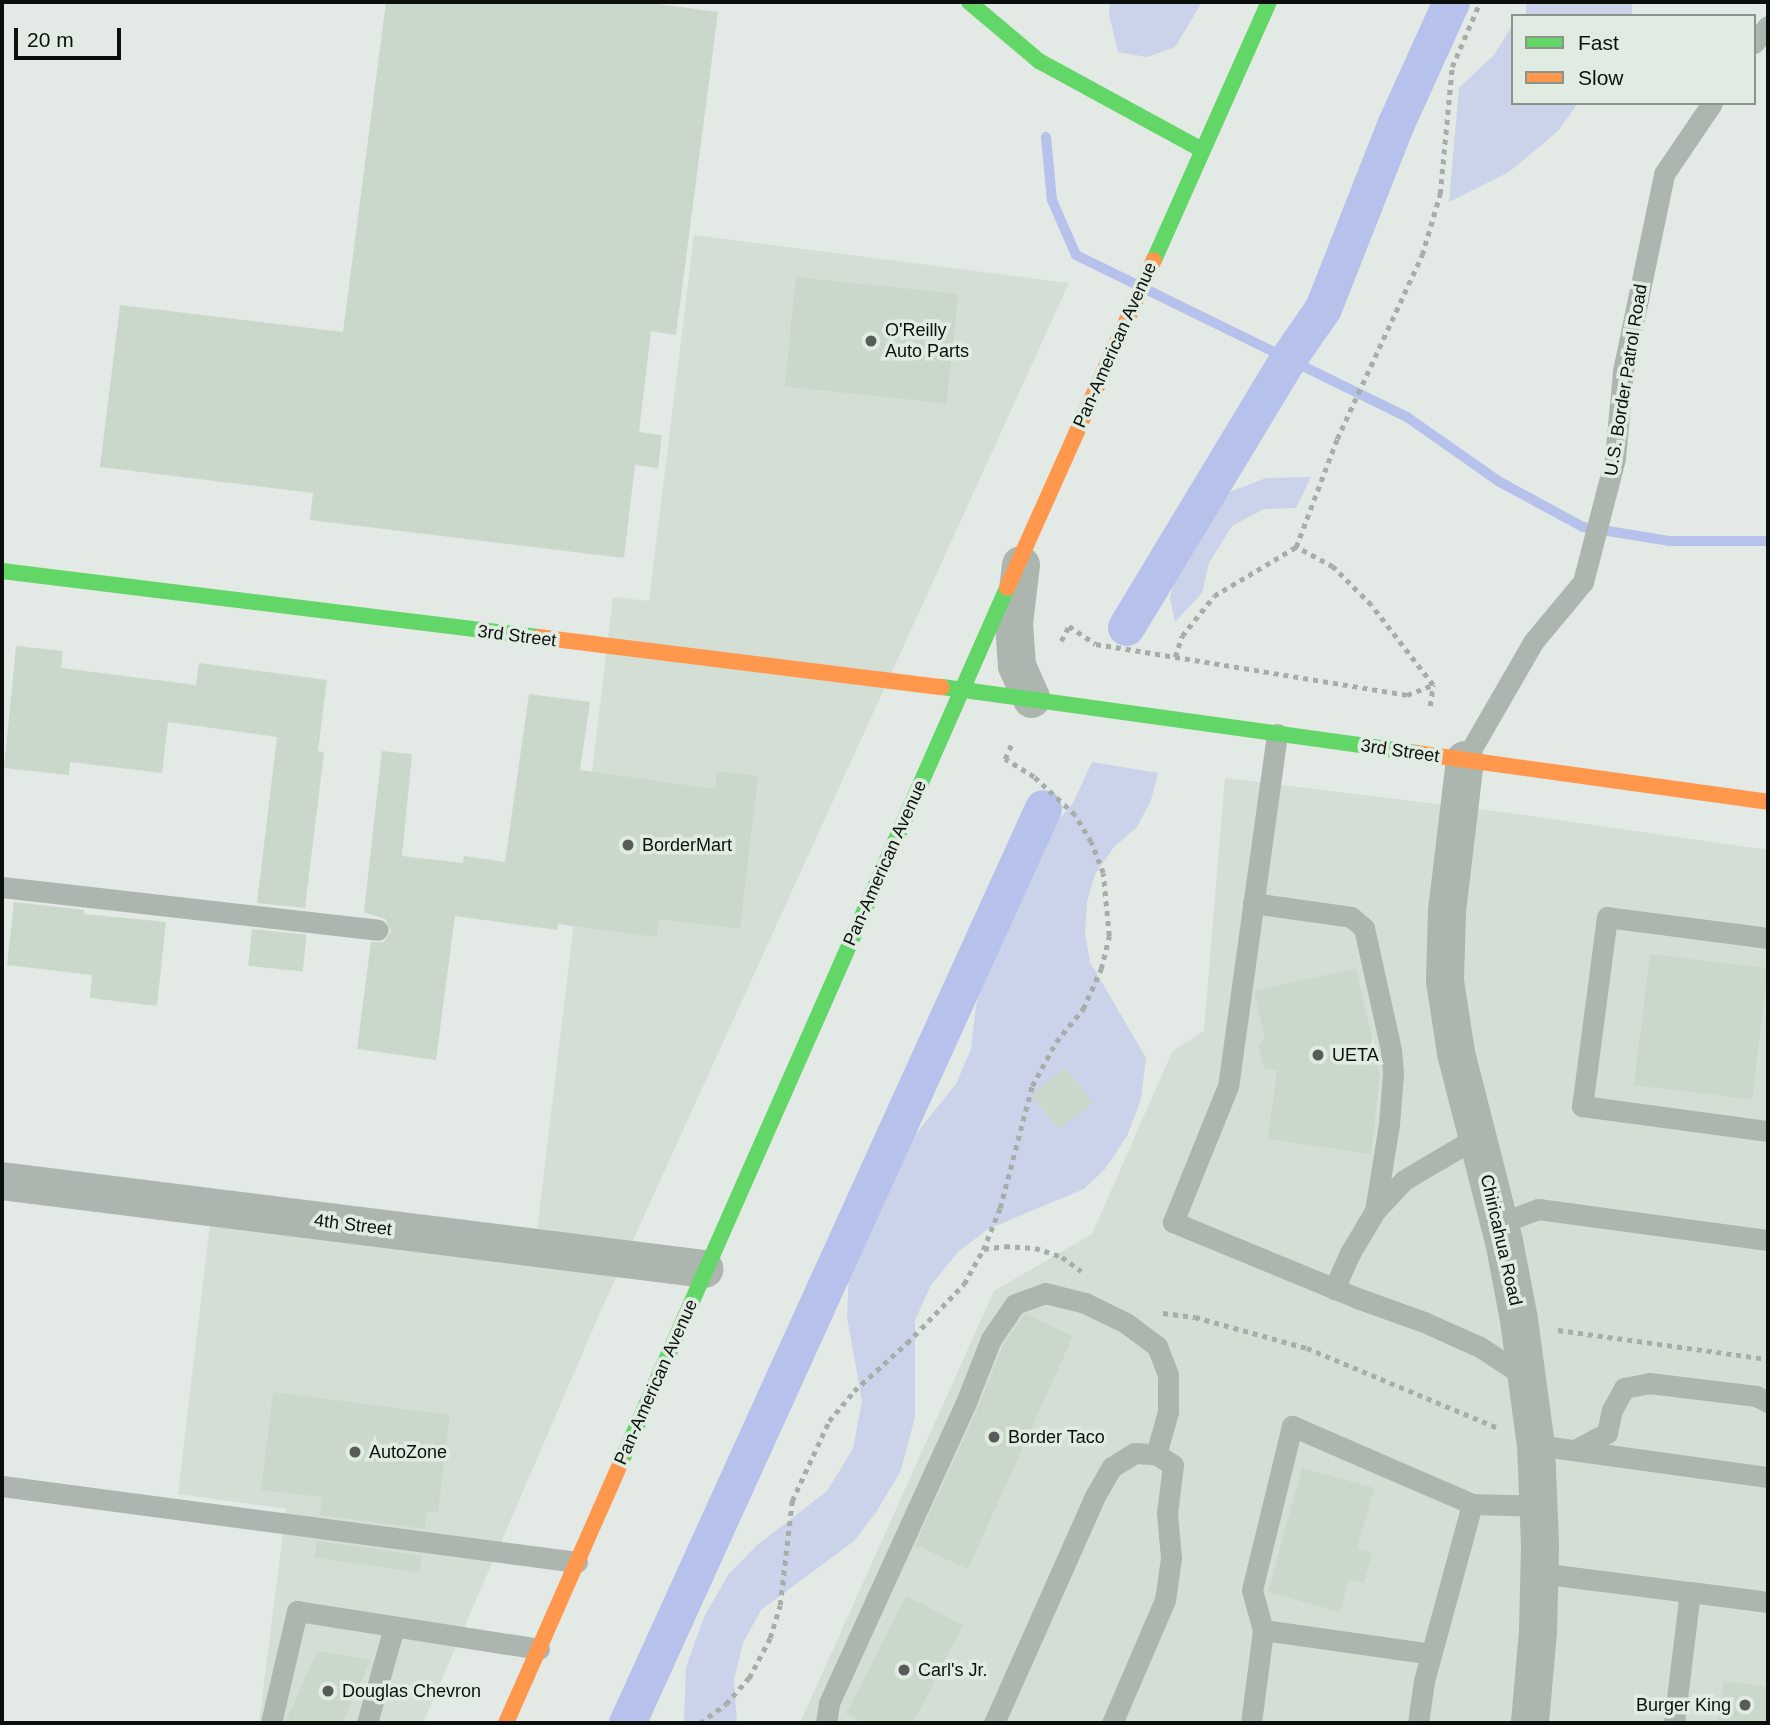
<!DOCTYPE html>
<style>
body{margin:0}
#map{position:relative;width:1770px;height:1725px;overflow:hidden;background:#e3e9e4;font-family:Arial,sans-serif}
div>[style]{position:absolute}
[style*='--x']{left:calc(var(--x)*1px);top:calc(var(--y)*1px);width:calc(var(--w)*1px);rotate:calc(var(--a)*1deg)}
.built>*{inset:0;background:#d3ded5}
.green>*{inset:0;background:#cad3ea;transform-origin:0 0}
.stream>*{height:10px;margin:-5px;padding:0 5px;transform-origin:5px;border-radius:5px;background:#b6c1ec}
.canal>*{height:37px;margin:-18.5px;padding:0 18.5px;transform-origin:18.5px;border-radius:18.5px;background:#b6c1ec}
.building>*{inset:0;background:#cad8cc;transform-origin:0 0}
.path>*{height:4.5px;margin-top:-2.25px;transform-origin:0;background:repeating-linear-gradient(90deg,#a7ada8 0 5px,transparent 0 10px)}
.lane>*{height:21px;margin:-10.5px;padding:0 10.5px;transform-origin:10.5px;border-radius:10.5px;background:#adb6ae}
.street>*{height:38px;margin:-19px;padding:0 19px;transform-origin:19px;border-radius:19px;background:#adb6ae}
.fast>*{height:16px;margin:-8px;padding:0 8px;transform-origin:8px;border-radius:8px;background:#63d668}
.slow>*{height:16px;margin:-8px;padding:0 8px;transform-origin:8px;border-radius:8px;background:#ff974d}
.dots>*{width:19px;height:19px;translate:-50% -50%;box-sizing:border-box;border:4px solid #e0ece2;border-radius:50%}
span{translate:-50% -50%;white-space:nowrap;text-align:center;line-height:1.15;-webkit-text-stroke:7px #e0ece2;paint-order:stroke}
.poi-label{font-size:18px;color:#0c100c}
.left{translate:0 -50%;text-align:left}
.right{translate:-100% -50%;text-align:right}
.street-label{font-size:18px;color:#0c100c}
.frame{position:absolute;inset:0;border:4px solid #0c100c;pointer-events:none}
.legend{position:absolute;left:1511px;top:14px;width:245px;height:91px;box-sizing:border-box;background:#e0ece2;border:2px solid #8b948c;margin:0;padding:9px 12px;list-style:none;font-size:21px;color:#0c100c}
.legend li{display:flex;align-items:center;gap:14px;height:35px}
.legend b{width:35px;border:2px solid #8b948c}
.scale{position:absolute;left:14px;top:28px;width:107px;height:32px;box-sizing:border-box;border:4px solid #0c100c;border-top:0;padding-left:9px;font-size:21px;line-height:24px;white-space:nowrap;color:#0c100c;-webkit-text-stroke:5px #e0ece2;paint-order:stroke}
</style>
<div id="map">
<div class="built">
<i style="clip-path:polygon(694px 235px,1069px 283px,602px 1308px,423px 1723px,259px 1723px,286px 1509px,178px 1494px,212px 1207px,535px 1247px,613px 597px,649px 601px)"></i>
<i style="clip-path:polygon(1225px 778px,1510px 813px,1768px 850px,1768px 1723px,800px 1723px,994px 1291px,1092px 1234px,1172px 1052px,1204px 1031px)"></i>
</div>
<div class="green">
<i style="clip-path:polygon(1110px 2px,1202px 2px,1175px 47px,1147px 57px,1118px 52px,1109px 14px)"></i>
<i style="left:1526px;top:2px;width:106px;height:16px"></i>
<i style="clip-path:polygon(1513px 24px,1513px 103px,1578px 103px,1558px 131px,1509px 172px,1449px 202px,1459px 88px,1494px 55px)"></i>
<i style="clip-path:polygon(1311px 477px,1296px 508px,1264px 509px,1232px 526px,1209px 563px,1202px 593px,1175px 622px,1170px 598px,1179px 549px,1214px 498px,1266px 478px)"></i>
<i style="clip-path:polygon(1092px 762px,1158px 773px,1151px 800px,1137px 827px,1114px 847px,1095px 874px,1087px 902px,1085px 933px,1090px 962px,1146px 1058px,1141px 1099px,1127px 1136px,1105px 1169px,1084px 1189px,988px 1229px,958px 1252px,931px 1285px,915px 1320px,915px 1417px,901px 1470px,877px 1511px,854px 1541px,761px 1610px,743px 1643px,734px 1680px,737px 1723px,684px 1723px,686px 1667px,704px 1617px,728px 1575px,756px 1546px,827px 1491px,853px 1449px,862px 1401px,847px 1317px,849px 1271px,860px 1232px,878px 1188px,902px 1151px,956px 1084px,971px 1049px,976px 1006px,999px 919px,1036px 846px,1073px 803px)"></i>
</div>
<div class="stream">
<i style="--x:1046;--y:137;--w:63;--a:84.6"></i>
<i style="--x:1052;--y:200;--w:60;--a:66.4"></i>
<i style="--x:1076;--y:255;--w:369;--a:26.1"></i>
<i style="--x:1407;--y:417;--w:113;--a:35"></i>
<i style="--x:1500;--y:482;--w:94;--a:28.5"></i>
<i style="--x:1583;--y:527;--w:87;--a:9.2"></i>
<i style="--x:1669;--y:541;--w:99;--a:0"></i>
</div>
<div class="canal">
<i style="--x:1126;--y:627;--w:312;--a:-58.9"></i>
<i style="--x:1287;--y:360;--w:63;--a:-55.3"></i>
<i style="--x:1323;--y:308;--w:199;--a:-68.5"></i>
<i style="--x:1396;--y:123;--w:133;--a:-65.6"></i>
<i style="--x:627;--y:1723;--w:1005;--a:-65.55"></i>
</div>
<div class="building">
<i style="clip-path:polygon(386px 2px,642px 2px,718px 12px,676px 335px,651px 331px,639px 432px,662px 435px,658px 468px,635px 465px,624px 558px,310px 520px,313px 493px,100px 467px,120px 305px,343px 332px)"></i>
<i style="left:796px;top:277px;width:163px;height:110px;rotate:6deg"></i>
<i style="clip-path:polygon(16px 646px,63px 651px,61px 668px,196px 685px,199px 663px,327px 680px,318px 751px,324px 752px,305px 908px,257px 903px,277px 737px,168px 722px,162px 773px,70px 762px,69px 775px,4px 768px)"></i>
<i style="clip-path:polygon(529px 694px,590px 702px,580px 770px,715px 789px,717px 771px,758px 776px,740px 929px,659px 919px,657px 937px,558px 924px,557px 930px,455px 916px,436px 1060px,357px 1049px,371px 942px,384px 942px,391px 931px,385px 919px,364px 912px,382px 751px,412px 754px,402px 856px,463px 863px,464px 856px,505px 862px)"></i>
<i style="clip-path:polygon(14px 902px,84px 910px,84px 914px,166px 922px,157px 1006px,90px 998px,92px 975px,7px 965px)"></i>
<i style="left:252px;top:929px;width:55px;height:37px;rotate:6deg"></i>
<i style="left:1650px;top:954px;width:119px;height:132px;rotate:7deg"></i>
<i style="clip-path:polygon(1356px 968px,1380px 1074px,1371px 1154px,1268px 1139px,1277px 1071px,1264px 1068px,1258px 1046px,1265px 1039px,1254px 991px)"></i>
<i style="left:1065px;top:1068px;width:44px;height:43px;rotate:51deg"></i>
<i style="clip-path:polygon(1025px 1314px,1073px 1336px,968px 1569px,915px 1545px,977px 1410px,1003px 1345px)"></i>
<i style="clip-path:polygon(273px 1392px,450px 1415px,438px 1512px,427px 1511px,425px 1529px,320px 1515px,322px 1497px,261px 1490px)"></i>
<i style="clip-path:polygon(1302px 1468px,1374px 1488px,1357px 1549px,1372px 1553px,1364px 1583px,1349px 1579px,1340px 1612px,1268px 1592px)"></i>
<i style="left:317px;top:1541px;width:106px;height:17px;rotate:8deg"></i>
<i style="clip-path:polygon(906px 1596px,963px 1625px,913px 1723px,863px 1723px,846px 1714px)"></i>
<i style="clip-path:polygon(317px 1651px,371px 1660px,342px 1723px,285px 1723px)"></i>
<i style="clip-path:polygon(1724px 1681px,1768px 1687px,1768px 1723px,1718px 1723px)"></i>
</div>
<div class="path">
<i style="--x:1061;--y:641;--w:17;--a:-62"></i>
<i style="--x:1069;--y:626;--w:32;--a:34"></i>
<i style="--x:1096;--y:644;--w:315;--a:9.3"></i>
<i style="--x:1407;--y:695;--w:28;--a:-21"></i>
<i style="--x:1433;--y:685;--w:101;--a:-127.8"></i>
<i style="--x:1371;--y:605;--w:54;--a:-135"></i>
<i style="--x:1333;--y:567;--w:42;--a:-151.6"></i>
<i style="--x:1175;--y:657;--w:22;--a:-72"></i>
<i style="--x:1182;--y:636;--w:51;--a:-51.3"></i>
<i style="--x:1214;--y:596;--w:96;--a:-30.9"></i>
<i style="--x:1296;--y:547;--w:116;--a:-69.2"></i>
<i style="--x:1337;--y:439;--w:203;--a:-65.2"></i>
<i style="--x:1422;--y:255;--w:64;--a:-73.6"></i>
<i style="--x:1440;--y:194;--w:128;--a:-84.6"></i>
<i style="--x:1452;--y:67;--w:71;--a:-66.7"></i>
<i style="--x:1430;--y:706;--w:21;--a:-82"></i>
<i style="--x:984;--y:1249;--w:21;--a:-8"></i>
<i style="--x:1005;--y:1246;--w:30;--a:4"></i>
<i style="--x:1035;--y:1248;--w:28;--a:18"></i>
<i style="--x:1062;--y:1257;--w:24;--a:36"></i>
<i style="--x:1163;--y:1313;--w:32;--a:7"></i>
<i style="--x:1195;--y:1317;--w:116;--a:15.5"></i>
<i style="--x:1307;--y:1348;--w:207;--a:22.7"></i>
<i style="--x:1558;--y:1330;--w:212;--a:7.9"></i>
<i style="--x:700;--y:1723;--w:32;--a:-36"></i>
<i style="--x:726;--y:1704;--w:35;--a:-49"></i>
<i style="--x:749;--y:1678;--w:45;--a:-62.3"></i>
<i style="--x:770;--y:1638;--w:34;--a:-73"></i>
<i style="--x:780;--y:1605;--w:105;--a:-83.4"></i>
<i style="--x:792;--y:1501;--w:88;--a:-65.2"></i>
<i style="--x:829;--y:1421;--w:39;--a:-50"></i>
<i style="--x:854;--y:1391;--w:72;--a:-42.2"></i>
<i style="--x:907;--y:1343;--w:82;--a:-46"></i>
<i style="--x:964;--y:1284;--w:39;--a:-61"></i>
<i style="--x:983;--y:1250;--w:45;--a:-68"></i>
<i style="--x:1000;--y:1208;--w:126;--a:-75.3"></i>
<i style="--x:1032;--y:1086;--w:50;--a:-61.4"></i>
<i style="--x:1056;--y:1042;--w:43;--a:-50.7"></i>
<i style="--x:1083;--y:1009;--w:44;--a:-65.8"></i>
<i style="--x:1101;--y:969;--w:34;--a:-76"></i>
<i style="--x:1109;--y:936;--w:63;--a:-95.4"></i>
<i style="--x:1103;--y:873;--w:33;--a:-111"></i>
<i style="--x:1091;--y:842;--w:31;--a:-121"></i>
<i style="--x:1075;--y:815;--w:56;--a:-137.2"></i>
<i style="--x:1034;--y:777;--w:34;--a:-148"></i>
<i style="--x:1005;--y:759;--w:17;--a:-66"></i>
</div>
<div class="lane">
<i style="--x:1754;--y:43;--w:22;--a:-51"></i>
<i style="--x:1277;--y:734;--w:355;--a:97.9"></i>
<i style="--x:1228;--y:1086;--w:147;--a:112"></i>
<i style="--x:1173;--y:1222;--w:199;--a:22.4"></i>
<i style="--x:1357;--y:1298;--w:71;--a:19.7"></i>
<i style="--x:1424;--y:1322;--w:61;--a:24.1"></i>
<i style="--x:1480;--y:1347;--w:56;--a:33.4"></i>
<i style="--x:1465;--y:760;--w:136;--a:-60"></i>
<i style="--x:1533;--y:642;--w:78;--a:-50.2"></i>
<i style="--x:1583;--y:582;--w:128;--a:-75.5"></i>
<i style="--x:1615;--y:458;--w:87;--a:-84.7"></i>
<i style="--x:1623;--y:371;--w:201;--a:-78.2"></i>
<i style="--x:1664;--y:174;--w:86;--a:-55.9"></i>
<i style="--x:2;--y:887;--w:378;--a:6.5"></i>
<i style="--x:1253;--y:903;--w:99;--a:8.1"></i>
<i style="--x:1351;--y:917;--w:17;--a:40"></i>
<i style="--x:1364;--y:928;--w:125;--a:77.5"></i>
<i style="--x:1391;--y:1050;--w:24;--a:85"></i>
<i style="--x:1393;--y:1074;--w:50;--a:94.6"></i>
<i style="--x:1389;--y:1124;--w:88;--a:99.1"></i>
<i style="--x:1768;--y:938;--w:162;--a:-172.6"></i>
<i style="--x:1607;--y:917;--w:191;--a:97.5"></i>
<i style="--x:1582;--y:1106;--w:188;--a:7.7"></i>
<i style="--x:1499;--y:1224;--w:42;--a:-21"></i>
<i style="--x:1538;--y:1209;--w:232;--a:7.7"></i>
<i style="--x:1334;--y:1289;--w:39;--a:-66"></i>
<i style="--x:1350;--y:1253;--w:49;--a:-59.2"></i>
<i style="--x:1375;--y:1211;--w:42;--a:-46.9"></i>
<i style="--x:1404;--y:1180;--w:85;--a:-30.5"></i>
<i style="--x:1536;--y:1445;--w:234;--a:7.9"></i>
<i style="--x:1575;--y:1450;--w:36;--a:-28"></i>
<i style="--x:1607;--y:1433;--w:24;--a:-78"></i>
<i style="--x:1612;--y:1410;--w:25;--a:-61"></i>
<i style="--x:1624;--y:1388;--w:25;--a:-11"></i>
<i style="--x:1649;--y:1383;--w:108;--a:6.9"></i>
<i style="--x:1756;--y:1396;--w:13;--a:27"></i>
<i style="--x:2;--y:1486;--w:580;--a:7.53"></i>
<i style="--x:1539;--y:1573;--w:152;--a:7.2"></i>
<i style="--x:1690;--y:1592;--w:132;--a:97"></i>
<i style="--x:1690;--y:1592;--w:79;--a:7.3"></i>
<i style="--x:1263;--y:1630;--w:170;--a:8.1"></i>
<i style="--x:271;--y:1723;--w:115;--a:-76.9"></i>
<i style="--x:297;--y:1611;--w:245;--a:8.9"></i>
<i style="--x:367;--y:1723;--w:100;--a:-74.3"></i>
<i style="--x:826;--y:1723;--w:20;--a:-81"></i>
<i style="--x:829;--y:1703;--w:328;--a:-65.5"></i>
<i style="--x:965;--y:1405;--w:71;--a:-68.5"></i>
<i style="--x:991;--y:1339;--w:42;--a:-55.6"></i>
<i style="--x:1015;--y:1304;--w:32;--a:-20"></i>
<i style="--x:1045;--y:1293;--w:41;--a:14"></i>
<i style="--x:1085;--y:1303;--w:46;--a:26"></i>
<i style="--x:1126;--y:1323;--w:39;--a:37"></i>
<i style="--x:1157;--y:1346;--w:31;--a:69"></i>
<i style="--x:1168;--y:1375;--w:37;--a:90"></i>
<i style="--x:1168;--y:1412;--w:44;--a:105.9"></i>
<i style="--x:994;--y:1723;--w:248;--a:-66"></i>
<i style="--x:1095;--y:1496;--w:34;--a:-60"></i>
<i style="--x:1112;--y:1467;--w:26;--a:-32"></i>
<i style="--x:1134;--y:1453;--w:22;--a:3"></i>
<i style="--x:1156;--y:1454;--w:20;--a:33"></i>
<i style="--x:1173;--y:1465;--w:48;--a:97.1"></i>
<i style="--x:1167;--y:1513;--w:45;--a:84.9"></i>
<i style="--x:1171;--y:1558;--w:42;--a:98.1"></i>
<i style="--x:1165;--y:1600;--w:134;--a:113.3"></i>
<i style="--x:1251;--y:1723;--w:94;--a:-82.6"></i>
<i style="--x:1263;--y:1630;--w:41;--a:-105.4"></i>
<i style="--x:1252;--y:1590;--w:169;--a:-76.3"></i>
<i style="--x:1292;--y:1426;--w:196;--a:23.4"></i>
<i style="--x:1418;--y:1723;--w:42;--a:-81.9"></i>
<i style="--x:1424;--y:1681;--w:183;--a:-74.8"></i>
<i style="--x:1472;--y:1504;--w:66;--a:1.7"></i>
</div>
<div class="street">
<i style="--x:1021;--y:565;--w:59;--a:96.8"></i>
<i style="--x:1014;--y:624;--w:42;--a:85.9"></i>
<i style="--x:1017;--y:666;--w:36;--a:66"></i>
<i style="--x:1465;--y:760;--w:153;--a:96.8"></i>
<i style="--x:1447;--y:912;--w:69;--a:91.7"></i>
<i style="--x:1445;--y:981;--w:73;--a:81.3"></i>
<i style="--x:1456;--y:1053;--w:194;--a:75.7"></i>
<i style="--x:1504;--y:1241;--w:80;--a:79.2"></i>
<i style="--x:1519;--y:1320;--w:126;--a:82.3"></i>
<i style="--x:1536;--y:1445;--w:100;--a:87.7"></i>
<i style="--x:1540;--y:1545;--w:86;--a:91.3"></i>
<i style="--x:1538;--y:1631;--w:92;--a:95"></i>
<i style="--x:2;--y:1181;--w:708;--a:7.14"></i>
</div>
<div class="fast">
<i style="--x:969;--y:2;--w:92;--a:40.1"></i>
<i style="--x:1039;--y:61;--w:186;--a:28.6"></i>
<i style="--x:1154;--y:260;--w:282;--a:-66"></i>
<i style="--x:2;--y:571;--w:540;--a:7.02"></i>
<i style="--x:942;--y:687;--w:479;--a:7.9"></i>
<i style="--x:621;--y:1462;--w:955;--a:-66.17"></i>
</div>
<div class="slow">
<i style="--x:1007;--y:588;--w:359;--a:-65.9"></i>
<i style="--x:538;--y:637;--w:407;--a:7.1"></i>
<i style="--x:1416;--y:753;--w:355;--a:7.9"></i>
<i style="--x:506;--y:1723;--w:285;--a:-66.2"></i>
</div>
<div class="dots">
<i style="left:871px;top:341px;background:#575c58"></i>
<i style="left:628px;top:845px;background:#575c58"></i>
<i style="left:1318px;top:1055px;background:#575c58"></i>
<i style="left:994px;top:1437px;background:#575c58"></i>
<i style="left:355px;top:1452px;background:#575c58"></i>
<i style="left:904px;top:1670px;background:#575c58"></i>
<i style="left:328px;top:1691px;background:#575c58"></i>
<i style="left:1745px;top:1705px;background:#575c58"></i>
</div>
<div class="poi-label">
<span class="left" style="left:885px;top:341px">O'Reilly<br>Auto Parts</span>
<span class="left" style="left:642px;top:845px">BorderMart</span>
<span class="left" style="left:1332px;top:1055px">UETA</span>
<span class="left" style="left:1008px;top:1437px">Border Taco</span>
<span class="left" style="left:369px;top:1452px">AutoZone</span>
<span class="left" style="left:918px;top:1670px">Carl's Jr.</span>
<span class="left" style="left:342px;top:1691px">Douglas Chevron</span>
<span class="right" style="left:1731px;top:1705px">Burger King</span>
</div>
<div class="street-label">
<span style="left:1115px;top:345px;rotate:-66deg">Pan-American Avenue</span>
<span style="left:1626px;top:380px;rotate:-81deg">U.S. Border Patrol Road</span>
<span style="left:517px;top:636px;rotate:7deg">3rd Street</span>
<span style="left:1400px;top:751px;rotate:8deg">3rd Street</span>
<span style="left:885px;top:863px;rotate:-66deg">Pan-American Avenue</span>
<span style="left:353px;top:1225px;rotate:7deg">4th Street</span>
<span style="left:1501px;top:1240px;rotate:77deg">Chiricahua Road</span>
<span style="left:656px;top:1382px;rotate:-66deg">Pan-American Avenue</span>
</div>
<div class="frame"></div>
<ul class="legend">
<li><b style="height:9px;background:#63d668"></b>Fast</li>
<li><b style="height:9px;background:#ff974d"></b>Slow</li>
</ul>
<div class="scale">20 m</div>
</div>
